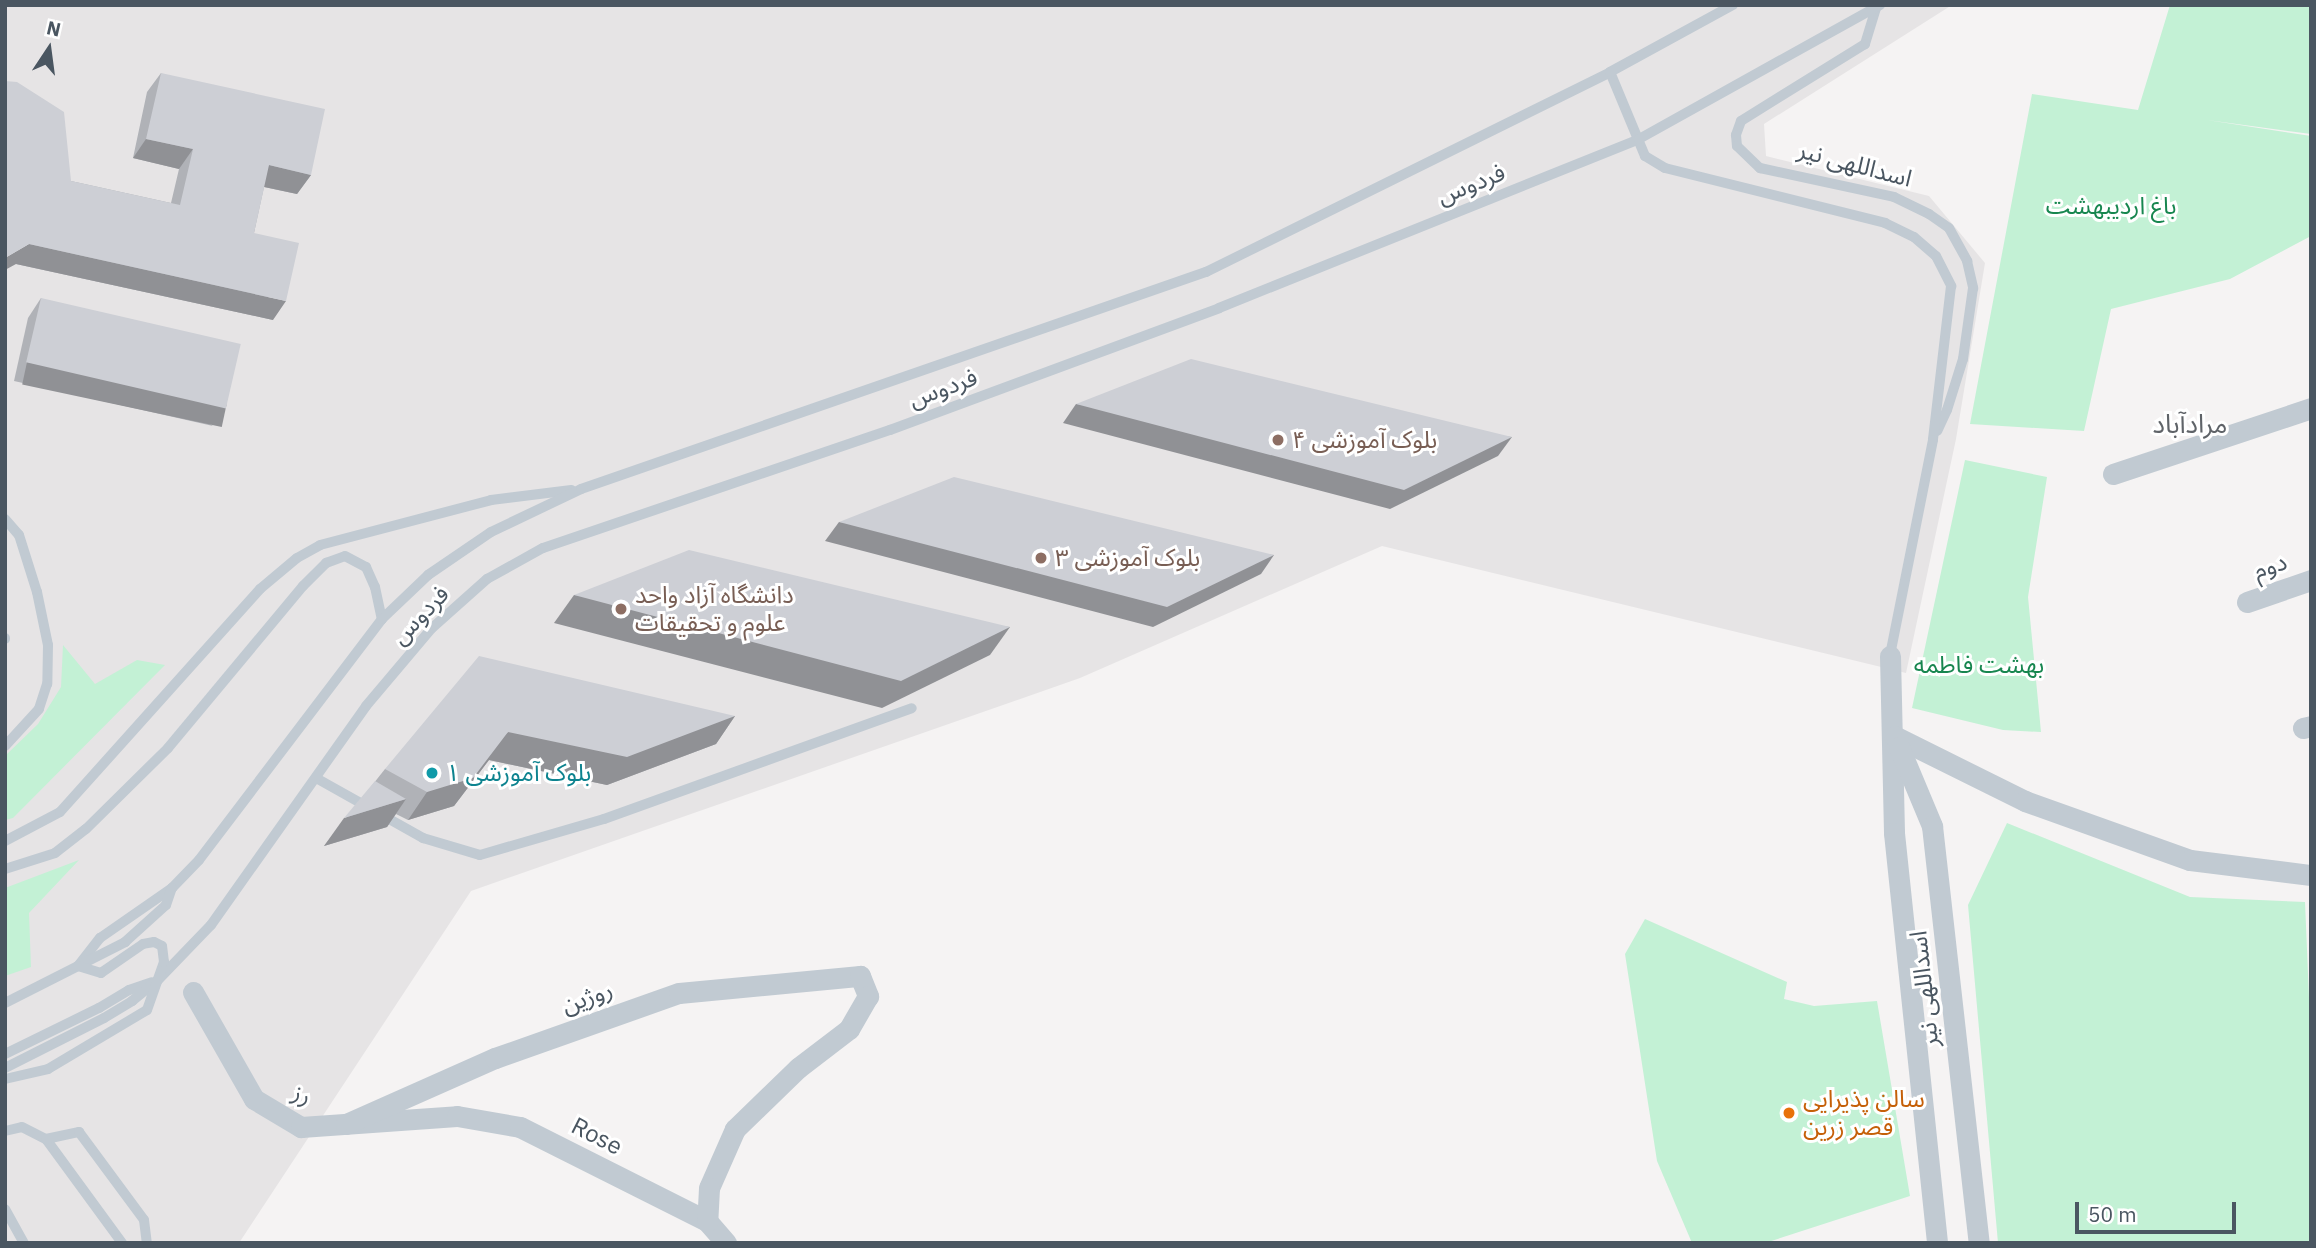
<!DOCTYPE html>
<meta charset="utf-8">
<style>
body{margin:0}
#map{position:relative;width:2316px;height:1248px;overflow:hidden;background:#f5f3f3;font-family:"IBM Plex Sans","Noto Sans Arabic",sans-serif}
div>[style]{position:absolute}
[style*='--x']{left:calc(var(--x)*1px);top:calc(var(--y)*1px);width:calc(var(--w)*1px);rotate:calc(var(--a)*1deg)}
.education>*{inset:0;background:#e6e4e5}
.green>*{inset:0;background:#c3f1d5}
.service>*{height:10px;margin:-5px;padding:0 5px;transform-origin:5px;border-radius:5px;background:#c1cad2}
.minor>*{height:21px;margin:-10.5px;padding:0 10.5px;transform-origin:10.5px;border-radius:10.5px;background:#c1cad2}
.wall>*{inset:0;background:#b0b2b7}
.shaded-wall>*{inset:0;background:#909195;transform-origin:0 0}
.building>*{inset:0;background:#cdcfd5;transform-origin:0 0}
.dots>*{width:19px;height:19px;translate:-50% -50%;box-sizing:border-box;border:4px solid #fff;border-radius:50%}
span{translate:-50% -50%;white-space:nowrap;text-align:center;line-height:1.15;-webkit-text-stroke:6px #fff;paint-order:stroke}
.street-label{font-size:24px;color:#4a5661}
.park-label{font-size:24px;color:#17864f}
.education-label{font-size:24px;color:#785e54}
.left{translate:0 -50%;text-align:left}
.culture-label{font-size:24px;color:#0d838f}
.food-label{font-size:24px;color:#c56008}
.neighbourhood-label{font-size:26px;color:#5f6368}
.frame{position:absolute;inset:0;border:7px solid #4a5661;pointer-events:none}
.north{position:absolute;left:14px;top:14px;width:70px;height:70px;-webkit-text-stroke:5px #fff;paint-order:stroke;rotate:13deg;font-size:19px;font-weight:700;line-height:28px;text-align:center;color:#4a5661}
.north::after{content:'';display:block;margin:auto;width:24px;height:32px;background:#4a5661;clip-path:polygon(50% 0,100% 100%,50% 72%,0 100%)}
.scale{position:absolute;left:2075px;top:1202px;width:161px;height:32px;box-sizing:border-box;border:4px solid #4a5661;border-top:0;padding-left:9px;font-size:21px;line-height:24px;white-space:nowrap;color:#4a5661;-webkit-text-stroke:5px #fff;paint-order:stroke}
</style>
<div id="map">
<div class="education">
<i style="clip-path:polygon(5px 5px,1952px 5px,1764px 124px,1766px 156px,1929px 196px,1985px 263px,1956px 439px,1906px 673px,1382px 546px,1080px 678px,471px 891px,239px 1243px,5px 1243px)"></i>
</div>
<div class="green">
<i style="clip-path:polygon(2170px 5px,2311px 5px,2311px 134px,2207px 120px,2311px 136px,2311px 236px,2230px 279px,2111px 309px,2084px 431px,1970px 424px,2032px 94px,2138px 110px)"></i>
<i style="clip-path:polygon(1965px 460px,2047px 477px,2028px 597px,2041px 732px,2003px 730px,1912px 708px)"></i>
<i style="clip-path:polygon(63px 645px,95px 684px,137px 660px,165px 665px,13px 818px,5px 820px,5px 756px,38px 724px,61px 687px)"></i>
<i style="clip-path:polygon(2007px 823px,2190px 897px,2305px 902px,2311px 1045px,2311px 1235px,2308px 1243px,1998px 1243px,1968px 905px)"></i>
<i style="clip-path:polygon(79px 860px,29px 913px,31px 967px,5px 976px,5px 888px)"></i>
<i style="clip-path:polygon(1645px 919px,1787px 982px,1784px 999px,1814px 1006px,1877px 1001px,1910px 1196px,1765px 1243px,1692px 1243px,1657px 1161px,1625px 954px)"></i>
</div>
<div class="service">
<i style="--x:1876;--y:8;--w:38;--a:107"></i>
<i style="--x:1865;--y:44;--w:146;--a:148.2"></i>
<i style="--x:1741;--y:121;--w:15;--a:110"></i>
<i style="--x:1736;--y:135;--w:11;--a:85"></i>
<i style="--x:1737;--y:146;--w:32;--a:44"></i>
<i style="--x:1760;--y:168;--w:137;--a:12.2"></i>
<i style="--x:1894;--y:197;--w:39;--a:26"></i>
<i style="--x:1929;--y:214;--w:24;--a:35"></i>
<i style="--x:1949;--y:228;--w:38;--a:61"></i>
<i style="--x:1967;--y:261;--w:28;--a:77"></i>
<i style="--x:1973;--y:288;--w:72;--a:98"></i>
<i style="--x:1963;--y:359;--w:53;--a:107.4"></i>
<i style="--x:1947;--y:410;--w:23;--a:115"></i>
<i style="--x:1610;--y:72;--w:91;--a:67.4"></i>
<i style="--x:1645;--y:156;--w:23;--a:31"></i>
<i style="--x:1665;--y:168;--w:227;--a:14"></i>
<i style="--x:1885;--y:223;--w:32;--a:26"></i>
<i style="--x:1914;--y:237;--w:29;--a:41"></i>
<i style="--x:1936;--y:256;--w:34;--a:63"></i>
<i style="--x:1951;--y:286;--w:155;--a:96.7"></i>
<i style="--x:1933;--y:440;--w:220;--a:101.3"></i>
<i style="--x:5;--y:519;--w:21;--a:49"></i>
<i style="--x:19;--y:535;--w:60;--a:72.5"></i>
<i style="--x:37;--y:592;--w:54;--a:78.3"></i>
<i style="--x:48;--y:645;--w:39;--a:91"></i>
<i style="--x:47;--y:684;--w:26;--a:108"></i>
<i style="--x:39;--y:709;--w:50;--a:132.6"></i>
<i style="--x:5;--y:638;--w:1;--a:90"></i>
<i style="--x:316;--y:778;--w:123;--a:29.3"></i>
<i style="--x:423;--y:838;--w:59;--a:16.6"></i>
<i style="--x:480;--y:855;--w:129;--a:-16.2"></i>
<i style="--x:604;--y:819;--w:327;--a:-19.8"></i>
<i style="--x:5;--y:841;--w:62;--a:-27.8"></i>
<i style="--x:60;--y:812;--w:300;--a:-48.1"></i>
<i style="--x:260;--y:589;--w:48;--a:-40"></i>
<i style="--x:297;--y:558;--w:26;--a:-29"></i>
<i style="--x:320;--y:545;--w:177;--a:-14.7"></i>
<i style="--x:491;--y:500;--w:81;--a:-7.1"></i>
<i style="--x:5;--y:869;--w:52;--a:-17.7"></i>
<i style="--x:55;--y:853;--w:39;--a:-38"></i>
<i style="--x:86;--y:829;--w:115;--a:-44.6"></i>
<i style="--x:168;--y:748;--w:211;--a:-50.2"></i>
<i style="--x:303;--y:586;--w:33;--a:-45"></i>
<i style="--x:326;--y:563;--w:20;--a:-20"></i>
<i style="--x:345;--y:556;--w:24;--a:28"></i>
<i style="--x:366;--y:567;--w:22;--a:66"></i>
<i style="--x:375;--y:587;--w:33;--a:78"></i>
<i style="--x:78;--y:966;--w:36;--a:-52"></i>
<i style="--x:100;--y:938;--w:88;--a:-34.8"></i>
<i style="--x:172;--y:888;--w:39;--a:-46"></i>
<i style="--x:199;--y:860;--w:303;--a:-52.8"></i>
<i style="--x:382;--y:619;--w:64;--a:-43.7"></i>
<i style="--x:428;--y:575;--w:76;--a:-34.3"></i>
<i style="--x:491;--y:532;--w:100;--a:-25.5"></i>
<i style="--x:581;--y:489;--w:662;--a:-19.15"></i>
<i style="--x:1206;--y:272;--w:451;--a:-26.3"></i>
<i style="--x:1610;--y:72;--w:140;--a:-28.6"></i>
<i style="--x:5;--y:1003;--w:135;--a:-26.9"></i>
<i style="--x:125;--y:942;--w:55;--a:-42.1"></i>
<i style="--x:166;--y:905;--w:18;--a:-71"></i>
<i style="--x:5;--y:1054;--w:105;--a:-26.1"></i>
<i style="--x:99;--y:1008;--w:35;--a:-31"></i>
<i style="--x:129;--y:990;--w:24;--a:-19"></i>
<i style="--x:5;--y:1068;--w:111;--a:-26.8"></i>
<i style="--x:104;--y:1018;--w:33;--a:-31"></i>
<i style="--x:132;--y:1001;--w:33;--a:-39"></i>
<i style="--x:158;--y:980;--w:76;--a:-46.1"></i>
<i style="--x:211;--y:925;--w:268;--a:-54.7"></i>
<i style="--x:366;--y:706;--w:102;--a:-49.8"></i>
<i style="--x:432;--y:628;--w:74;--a:-41.7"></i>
<i style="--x:487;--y:579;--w:64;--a:-29"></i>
<i style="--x:543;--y:548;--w:367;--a:-18.8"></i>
<i style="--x:890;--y:430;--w:351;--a:-20.3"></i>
<i style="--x:1219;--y:308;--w:453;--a:-21.9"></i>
<i style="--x:1639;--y:139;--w:276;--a:-29.1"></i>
<i style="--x:5;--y:1079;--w:44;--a:-13.1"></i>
<i style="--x:48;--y:1069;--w:115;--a:-30.8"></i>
<i style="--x:147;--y:1010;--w:51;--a:-70.5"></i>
<i style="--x:164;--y:962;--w:16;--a:-97"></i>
<i style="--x:162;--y:946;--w:9;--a:-153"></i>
<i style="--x:154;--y:942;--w:11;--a:170"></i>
<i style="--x:143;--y:944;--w:51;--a:145.4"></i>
<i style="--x:101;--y:973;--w:24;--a:-163"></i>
<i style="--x:5;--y:1131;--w:17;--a:-13"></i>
<i style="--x:22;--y:1127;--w:27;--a:27"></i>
<i style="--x:46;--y:1139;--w:129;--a:53.8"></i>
<i style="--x:46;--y:1139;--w:34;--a:-12"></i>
<i style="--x:79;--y:1132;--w:109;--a:53.5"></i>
<i style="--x:144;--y:1220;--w:23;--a:83"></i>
<i style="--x:5;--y:1209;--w:39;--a:61"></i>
</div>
<div class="minor">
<i style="--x:2113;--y:474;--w:209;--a:-18.4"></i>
<i style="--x:2247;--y:602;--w:68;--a:-19"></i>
<i style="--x:1890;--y:656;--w:177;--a:88.7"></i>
<i style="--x:1894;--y:833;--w:412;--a:84"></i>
<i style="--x:2303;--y:728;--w:8;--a:-14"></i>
<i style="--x:1894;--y:736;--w:146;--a:26.4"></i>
<i style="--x:2025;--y:801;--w:175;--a:19.7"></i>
<i style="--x:2190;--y:860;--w:122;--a:7.1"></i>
<i style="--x:1899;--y:747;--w:86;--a:67.3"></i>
<i style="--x:1932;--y:826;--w:420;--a:83.6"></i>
<i style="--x:193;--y:992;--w:123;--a:60.3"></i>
<i style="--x:254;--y:1099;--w:55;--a:30.8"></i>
<i style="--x:301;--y:1127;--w:156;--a:-4"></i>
<i style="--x:457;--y:1116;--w:64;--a:9.9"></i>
<i style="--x:520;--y:1127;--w:209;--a:26.7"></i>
<i style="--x:707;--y:1221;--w:29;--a:49"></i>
<i style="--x:346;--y:1124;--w:163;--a:-23.9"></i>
<i style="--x:495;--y:1058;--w:195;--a:-19.5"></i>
<i style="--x:679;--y:993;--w:182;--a:-5.4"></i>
<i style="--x:860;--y:976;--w:22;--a:68"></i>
<i style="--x:868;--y:996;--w:38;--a:120"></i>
<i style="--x:849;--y:1029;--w:64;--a:142.6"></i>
<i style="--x:798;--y:1068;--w:88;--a:135.9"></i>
<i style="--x:735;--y:1129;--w:64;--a:113.8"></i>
<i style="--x:709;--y:1188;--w:33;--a:93"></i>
</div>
<div class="wall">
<i style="clip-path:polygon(161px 73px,311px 175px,297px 194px,264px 187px,254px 233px,273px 320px,16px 264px,71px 181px,171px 203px,179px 169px,133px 158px,147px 92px)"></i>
<i style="clip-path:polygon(41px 298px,213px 426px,14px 381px,28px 318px)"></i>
<i style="clip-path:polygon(735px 716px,716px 744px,607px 785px,489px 760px,454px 806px,408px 820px,396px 814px,387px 827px,324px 846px,385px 769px)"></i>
</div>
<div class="shaded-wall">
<i style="clip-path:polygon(146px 139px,193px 149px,179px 169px,133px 158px)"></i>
<i style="clip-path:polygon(269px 165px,311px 175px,297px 194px,255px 185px)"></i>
<i style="clip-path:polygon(29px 244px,286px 301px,273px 320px,16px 264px,5px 270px,5px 258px)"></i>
<i style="left:27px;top:362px;width:204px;height:23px;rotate:12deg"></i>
<i style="clip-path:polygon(1076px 404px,1512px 437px,1498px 456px,1390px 509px,1063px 423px)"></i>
<i style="clip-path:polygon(839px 522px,1274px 555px,1261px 574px,1153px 627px,825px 541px)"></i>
<i style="clip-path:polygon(574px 595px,1010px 627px,990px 655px,882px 708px,554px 623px)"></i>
<i style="clip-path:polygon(735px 716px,716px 744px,607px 785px,489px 760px,454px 806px,408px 820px,427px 792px,508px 732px)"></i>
<i style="clip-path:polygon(406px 799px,387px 827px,324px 846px,344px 818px)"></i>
</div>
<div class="building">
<i style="clip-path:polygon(161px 73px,325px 109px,311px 175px,269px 165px,254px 233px,299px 243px,286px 301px,29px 244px,5px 258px,5px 81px,17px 82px,64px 112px,71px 181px,180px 205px,193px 149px,146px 139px)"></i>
<i style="left:41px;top:298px;width:205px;height:66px;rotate:13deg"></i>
<i style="clip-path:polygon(1191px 359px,1512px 437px,1404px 490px,1076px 404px)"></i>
<i style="clip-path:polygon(954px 477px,1274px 555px,1167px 607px,839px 522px)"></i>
<i style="clip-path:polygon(689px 550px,1010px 627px,901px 681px,574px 595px)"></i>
<i style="clip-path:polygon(479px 656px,735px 716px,627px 757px,508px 732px,473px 778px,427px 792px,385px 769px)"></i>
<i style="clip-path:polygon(375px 781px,406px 799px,344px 818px)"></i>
</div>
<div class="dots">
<i style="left:1278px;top:440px;background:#8d6e63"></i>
<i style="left:1041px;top:558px;background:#8d6e63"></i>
<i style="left:621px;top:609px;background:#8d6e63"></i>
<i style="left:432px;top:773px;background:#0f9aa8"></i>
<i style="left:1789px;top:1113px;background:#e8710a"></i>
</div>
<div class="street-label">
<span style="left:1855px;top:164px;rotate:15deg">اسداللهی نیر</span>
<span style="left:1471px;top:184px;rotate:-22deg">فردوس</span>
<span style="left:943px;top:388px;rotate:-20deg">فردوس</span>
<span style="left:2270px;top:566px;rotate:-19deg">دوم</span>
<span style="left:420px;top:615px;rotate:-46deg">فردوس</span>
<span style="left:1924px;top:989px;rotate:-96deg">اسداللهی نیر</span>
<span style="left:587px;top:997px;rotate:-20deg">روژین</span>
<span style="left:302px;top:1094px;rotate:22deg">رز</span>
<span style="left:597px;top:1136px;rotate:27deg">Rose</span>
</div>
<div class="park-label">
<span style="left:2111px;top:206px">باغ اردیبهشت</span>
<span style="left:1979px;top:665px">بهشت فاطمه</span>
</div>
<div class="education-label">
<span class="left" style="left:1292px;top:440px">بلوک آموزشی ۴</span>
<span class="left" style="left:1055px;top:558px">بلوک آموزشی ۳</span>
<span class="left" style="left:635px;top:609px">دانشگاه آزاد واحد<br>علوم و تحقیقات</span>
</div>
<div class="culture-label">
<span class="left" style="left:446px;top:773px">بلوک آموزشی ۱</span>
</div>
<div class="food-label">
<span class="left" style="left:1803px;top:1113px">سالن پذیرایی<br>قصر زرین</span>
</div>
<div class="neighbourhood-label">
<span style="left:2190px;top:424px">مرادآباد</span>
</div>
<div class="frame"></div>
<div class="north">N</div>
<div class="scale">50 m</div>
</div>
